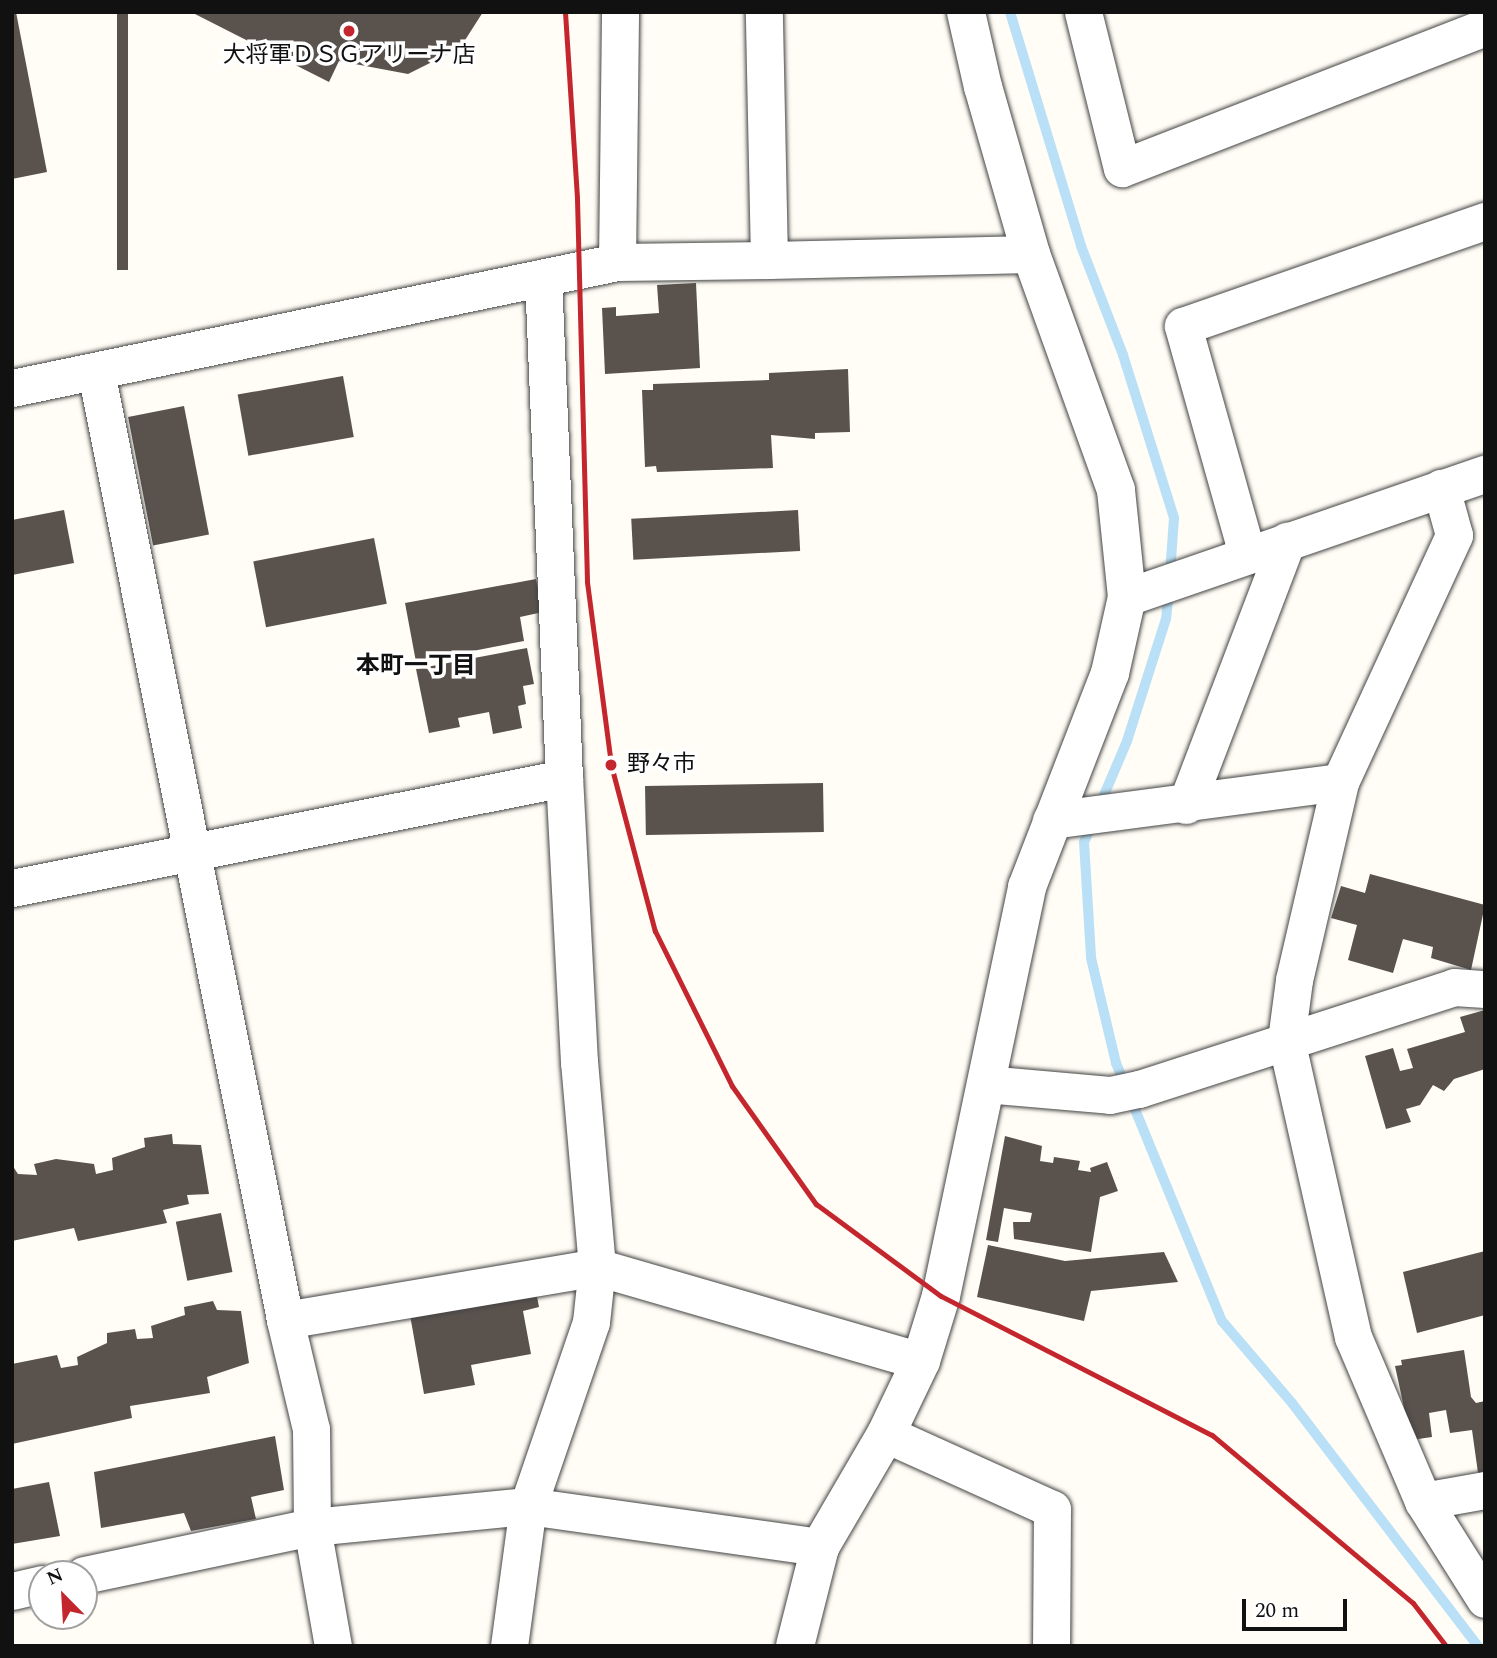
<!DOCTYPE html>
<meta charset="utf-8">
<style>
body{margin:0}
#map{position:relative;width:1497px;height:1658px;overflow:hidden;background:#fffdf5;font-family:Spectral,"Noto Sans JP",serif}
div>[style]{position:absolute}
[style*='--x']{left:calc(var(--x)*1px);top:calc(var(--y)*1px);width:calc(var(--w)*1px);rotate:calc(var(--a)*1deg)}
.stream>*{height:10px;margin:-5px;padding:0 5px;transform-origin:5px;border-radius:5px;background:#b9e0f7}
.building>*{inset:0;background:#5a524d;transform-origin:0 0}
.roads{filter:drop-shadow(0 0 2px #444) drop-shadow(0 0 2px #444)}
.minor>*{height:37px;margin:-18.5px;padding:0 18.5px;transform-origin:18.5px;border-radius:18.5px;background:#fff}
.tertiary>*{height:38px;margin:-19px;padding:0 19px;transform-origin:19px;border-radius:19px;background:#fff}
.rail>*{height:5px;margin:-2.5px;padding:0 2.5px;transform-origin:2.5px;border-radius:2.5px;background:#c4262e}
.dots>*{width:19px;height:19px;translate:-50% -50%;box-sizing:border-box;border:4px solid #fff;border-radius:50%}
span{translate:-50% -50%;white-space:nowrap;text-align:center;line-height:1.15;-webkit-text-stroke:7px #fff;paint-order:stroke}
.poi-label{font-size:23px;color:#111}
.left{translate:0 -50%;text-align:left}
.neighbourhood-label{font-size:24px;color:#111;font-weight:700}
.frame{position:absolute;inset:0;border:14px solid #111;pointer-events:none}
.north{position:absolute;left:28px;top:1560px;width:70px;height:70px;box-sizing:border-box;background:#fff;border:2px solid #a0a0a0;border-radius:50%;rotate:336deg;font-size:19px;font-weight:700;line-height:28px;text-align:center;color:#111}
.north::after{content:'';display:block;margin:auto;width:24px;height:32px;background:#c4262e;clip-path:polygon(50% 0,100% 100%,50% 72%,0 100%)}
.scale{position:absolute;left:1242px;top:1599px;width:105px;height:32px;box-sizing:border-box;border:4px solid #111;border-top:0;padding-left:9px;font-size:21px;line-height:24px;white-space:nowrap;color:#111;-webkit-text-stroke:5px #fff;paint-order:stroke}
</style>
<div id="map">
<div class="stream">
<i style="--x:1010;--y:12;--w:245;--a:73.1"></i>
<i style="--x:1081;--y:246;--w:117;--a:68.9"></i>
<i style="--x:1123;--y:355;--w:171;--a:72.6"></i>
<i style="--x:1174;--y:518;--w:56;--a:94.1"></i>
<i style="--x:1099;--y:807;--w:72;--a:-67"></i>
<i style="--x:1127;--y:741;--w:128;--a:-72.3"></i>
<i style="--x:1166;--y:619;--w:29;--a:-84"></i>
<i style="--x:1093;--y:822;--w:22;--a:114"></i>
<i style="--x:1084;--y:842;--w:116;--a:86.5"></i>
<i style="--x:1091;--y:958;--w:108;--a:76.6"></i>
<i style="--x:1116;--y:1063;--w:279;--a:67.7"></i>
<i style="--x:1222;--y:1321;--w:108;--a:49.5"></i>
<i style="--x:1292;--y:1403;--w:306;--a:52.6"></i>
</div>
<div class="building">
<i style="clip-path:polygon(12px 12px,16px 12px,47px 172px,12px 179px)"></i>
<i style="left:117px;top:12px;width:11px;height:258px"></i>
<i style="clip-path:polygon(191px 12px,483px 12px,460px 48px,408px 74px,339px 61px,329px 82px)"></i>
<i style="clip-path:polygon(696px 283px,700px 368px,605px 374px,602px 308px,616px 307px,616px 316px,659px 313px,657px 285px)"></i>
<i style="clip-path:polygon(848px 369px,850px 432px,815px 433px,815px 439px,771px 435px,773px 468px,657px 472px,656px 466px,645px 467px,642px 390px,653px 390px,653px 384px,769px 380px,769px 373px)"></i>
<i style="left:343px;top:376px;width:62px;height:107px;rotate:80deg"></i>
<i style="left:184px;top:406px;width:131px;height:57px;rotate:79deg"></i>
<i style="clip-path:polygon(64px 510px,74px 563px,12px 575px,12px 520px)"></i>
<i style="left:798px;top:510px;width:41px;height:167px;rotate:87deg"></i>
<i style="left:374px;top:538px;width:67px;height:123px;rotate:79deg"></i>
<i style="clip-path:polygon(536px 579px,543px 612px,520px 617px,524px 641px,416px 662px,405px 603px)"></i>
<i style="clip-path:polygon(527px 648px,534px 684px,523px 686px,526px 704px,518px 706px,522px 728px,493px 734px,489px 712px,458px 718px,460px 727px,429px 733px,416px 669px)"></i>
<i style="left:823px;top:783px;width:49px;height:178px;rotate:89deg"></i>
<i style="clip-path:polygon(1370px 874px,1485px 905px,1471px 970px,1431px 958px,1433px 947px,1403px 939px,1393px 973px,1348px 960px,1357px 925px,1331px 918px,1341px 886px,1365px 893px)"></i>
<i style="clip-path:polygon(1485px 1010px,1485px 1069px,1454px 1079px,1444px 1091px,1433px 1085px,1420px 1105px,1406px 1109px,1411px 1122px,1386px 1129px,1365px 1056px,1393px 1048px,1400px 1071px,1413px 1068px,1407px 1049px,1465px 1032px,1460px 1017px)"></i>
<i style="clip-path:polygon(172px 1134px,173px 1144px,201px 1145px,209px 1194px,187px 1195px,189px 1204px,163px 1210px,167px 1223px,78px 1241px,74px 1228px,12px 1241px,12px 1165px,18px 1174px,37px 1175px,34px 1164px,56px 1159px,94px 1164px,96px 1174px,113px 1170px,112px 1158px,145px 1147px,144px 1138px)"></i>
<i style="clip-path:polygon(1005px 1136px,1042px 1146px,1040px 1161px,1053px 1163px,1054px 1157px,1080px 1161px,1078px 1170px,1091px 1172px,1090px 1168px,1107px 1162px,1118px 1191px,1100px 1197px,1091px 1252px,1014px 1239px,1013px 1222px,1030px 1222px,1032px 1213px,1004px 1208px,998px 1242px,986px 1240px)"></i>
<i style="left:221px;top:1213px;width:60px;height:46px;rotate:79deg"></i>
<i style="clip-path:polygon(988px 1245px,1065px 1261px,1164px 1252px,1178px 1282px,1091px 1291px,1084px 1321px,977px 1297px)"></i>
<i style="clip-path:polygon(1485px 1251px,1485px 1315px,1417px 1333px,1403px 1272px)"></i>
<i style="clip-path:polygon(536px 1291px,539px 1307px,523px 1311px,531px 1354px,471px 1365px,475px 1385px,424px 1394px,410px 1315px)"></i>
<i style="clip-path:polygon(213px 1301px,217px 1310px,241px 1311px,249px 1363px,207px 1377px,210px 1393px,130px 1406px,132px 1418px,12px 1444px,12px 1364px,57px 1355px,61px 1368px,78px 1365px,77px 1357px,107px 1343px,107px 1333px,135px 1329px,137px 1339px,153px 1338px,151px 1326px,185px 1315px,184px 1307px)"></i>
<i style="clip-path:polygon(1464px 1350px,1471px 1397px,1476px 1403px,1485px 1401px,1485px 1472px,1478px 1473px,1472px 1430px,1450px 1433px,1446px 1410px,1429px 1413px,1432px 1437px,1411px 1440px,1395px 1366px,1402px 1365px,1401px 1360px)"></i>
<i style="clip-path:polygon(275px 1436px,284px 1490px,251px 1497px,256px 1519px,191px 1531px,184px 1513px,101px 1528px,94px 1472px)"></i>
<i style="clip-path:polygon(49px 1482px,60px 1536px,12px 1544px,12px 1489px)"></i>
</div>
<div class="roads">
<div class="minor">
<i style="--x:1083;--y:12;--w:161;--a:76"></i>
<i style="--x:1122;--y:168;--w:389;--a:-21.2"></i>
<i style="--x:769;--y:260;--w:262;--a:-1.3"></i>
<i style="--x:617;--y:262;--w:152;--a:-0.8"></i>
<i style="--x:769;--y:260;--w:248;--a:-91.2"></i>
<i style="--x:96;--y:372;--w:967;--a:78.72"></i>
<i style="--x:285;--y:1320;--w:316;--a:-9.6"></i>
<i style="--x:597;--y:1267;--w:337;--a:16.2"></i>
<i style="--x:12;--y:388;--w:618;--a:-11.76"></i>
<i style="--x:617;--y:262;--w:250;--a:-89.3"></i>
<i style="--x:1247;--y:554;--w:237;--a:-105.7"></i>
<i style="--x:1183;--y:326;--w:320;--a:-19.2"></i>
<i style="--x:1127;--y:597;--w:379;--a:-19"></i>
<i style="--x:1186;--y:805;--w:283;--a:-69.1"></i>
<i style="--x:1051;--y:820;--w:291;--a:-7.5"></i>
<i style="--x:12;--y:888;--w:563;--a:-11.27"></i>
<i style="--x:985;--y:1084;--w:125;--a:5"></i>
<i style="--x:1110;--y:1095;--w:30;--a:-12"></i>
<i style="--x:1139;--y:1089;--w:331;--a:-17.9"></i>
<i style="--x:1454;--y:987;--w:31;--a:4"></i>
<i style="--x:285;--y:1320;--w:112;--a:76.6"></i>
<i style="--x:311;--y:1429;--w:98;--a:89.4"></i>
<i style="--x:312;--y:1527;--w:121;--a:80"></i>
<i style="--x:886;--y:1434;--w:182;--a:24.3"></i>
<i style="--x:1052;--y:1509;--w:137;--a:90.4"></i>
<i style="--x:1485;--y:1490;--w:63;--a:169.9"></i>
<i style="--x:1423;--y:1501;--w:116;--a:57.7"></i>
<i style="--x:1423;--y:1501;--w:178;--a:-113.1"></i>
<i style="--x:1353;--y:1337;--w:304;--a:-102.7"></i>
<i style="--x:1286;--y:1040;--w:61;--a:-82.4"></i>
<i style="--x:1294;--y:980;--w:203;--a:-76.9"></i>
<i style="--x:1340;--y:782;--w:272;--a:-65.2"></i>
<i style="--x:1454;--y:535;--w:49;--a:-105.5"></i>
<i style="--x:84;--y:1575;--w:233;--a:-11.9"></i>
<i style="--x:312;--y:1527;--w:217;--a:-5.6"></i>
<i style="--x:528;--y:1506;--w:295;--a:8"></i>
<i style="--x:12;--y:1591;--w:31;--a:-13"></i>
<i style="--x:509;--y:1646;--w:141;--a:-82.3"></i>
<i style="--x:528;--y:1506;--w:194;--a:-71.1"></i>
<i style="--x:591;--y:1322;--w:55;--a:-83.8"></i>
<i style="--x:597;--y:1267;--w:206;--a:-95"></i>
<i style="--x:579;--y:1062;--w:284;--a:-93"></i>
<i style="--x:564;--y:778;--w:501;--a:-92.4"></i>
</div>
<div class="tertiary">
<i style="--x:795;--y:1646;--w:102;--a:-75.8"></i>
<i style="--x:820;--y:1547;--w:131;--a:-59.7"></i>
<i style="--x:886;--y:1434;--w:81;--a:-64.4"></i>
<i style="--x:921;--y:1361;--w:68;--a:-72.9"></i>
<i style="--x:941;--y:1296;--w:418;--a:-78.1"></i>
<i style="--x:1027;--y:887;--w:230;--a:-68.8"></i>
<i style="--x:1110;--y:673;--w:78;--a:-77.4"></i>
<i style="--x:1127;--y:597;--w:108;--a:-95.9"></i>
<i style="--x:1116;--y:490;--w:251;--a:-109.8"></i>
<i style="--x:1031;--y:254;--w:174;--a:-106"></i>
<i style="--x:983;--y:87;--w:77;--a:-102.8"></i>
</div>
</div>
<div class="rail">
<i style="--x:565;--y:12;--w:187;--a:86.3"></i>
<i style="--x:577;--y:199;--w:383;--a:88.5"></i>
<i style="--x:587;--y:582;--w:185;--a:82.5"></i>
<i style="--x:611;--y:765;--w:172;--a:75.2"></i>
<i style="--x:655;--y:931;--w:173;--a:63.6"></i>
<i style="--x:732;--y:1086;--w:145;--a:54.6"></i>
<i style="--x:816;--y:1204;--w:155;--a:36.4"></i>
<i style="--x:941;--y:1296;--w:305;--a:27.2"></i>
<i style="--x:1212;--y:1435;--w:262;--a:39.9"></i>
<i style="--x:1413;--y:1603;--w:54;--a:52.5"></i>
</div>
<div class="dots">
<i style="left:349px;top:31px;background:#c4262e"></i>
<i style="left:611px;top:765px;background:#c4262e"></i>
</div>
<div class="poi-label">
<span style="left:349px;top:56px">大将軍ＤＳＧアリーナ店</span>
<span class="left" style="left:627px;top:765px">野々市</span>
</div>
<div class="neighbourhood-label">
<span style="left:416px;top:667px">本町一丁目</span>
</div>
<div class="frame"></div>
<div class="north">N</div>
<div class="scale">20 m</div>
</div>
